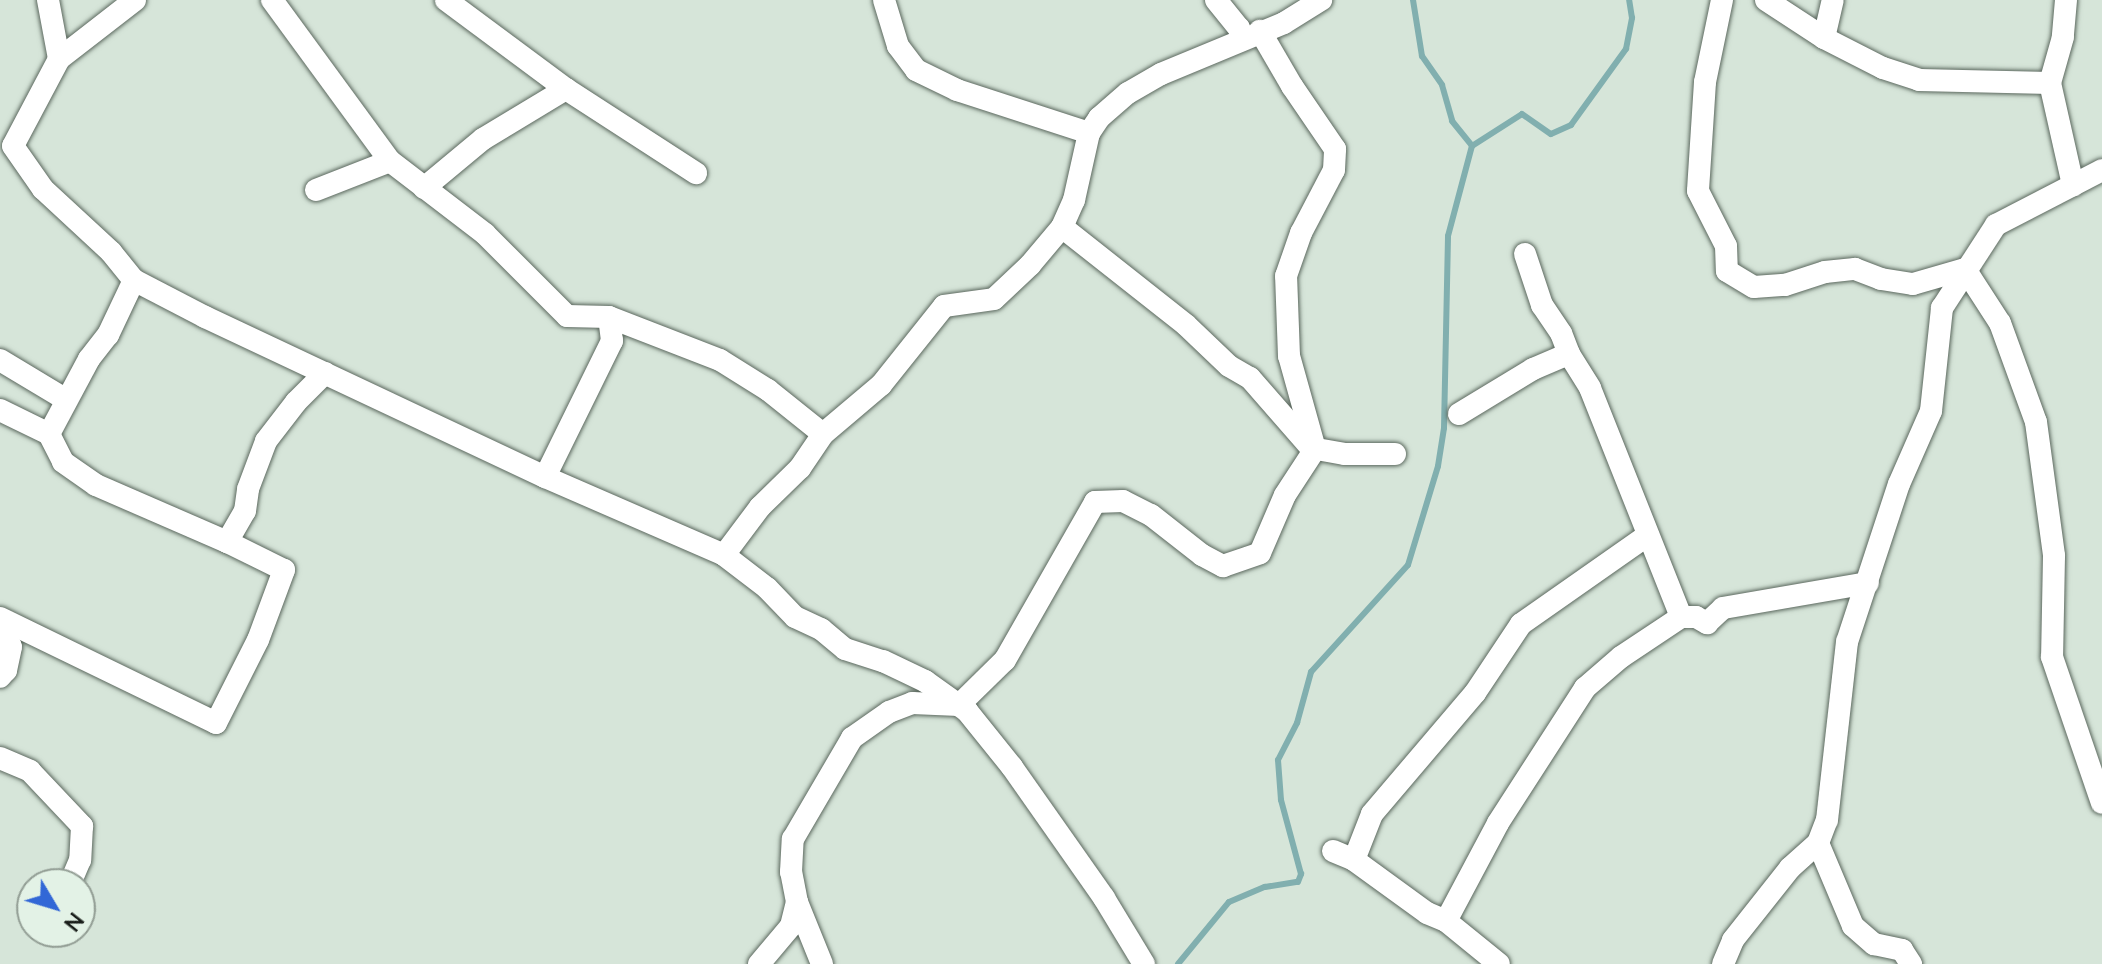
<!DOCTYPE html>
<style>
body{margin:0}
#map{position:relative;width:2102px;height:964px;overflow:hidden;background:#d6e5d9;font-family:"Nunito Sans",sans-serif}
div>[style]{position:absolute}
[style*='--x']{left:calc(var(--x)*1px);top:calc(var(--y)*1px);width:calc(var(--w)*1px);rotate:calc(var(--a)*1deg)}
.stream>*{height:6px;margin:-3px;padding:0 3px;transform-origin:3px;border-radius:3px;background:#81afaf}
.roads{filter:drop-shadow(0 0 2px #5b685e) drop-shadow(0 0 2px #5b685e)}
.street>*{height:22px;margin:-11px;padding:0 11px;transform-origin:11px;border-radius:11px;background:#fff}
span{translate:-50% -50%;white-space:nowrap;text-align:center;line-height:1.15;-webkit-text-stroke:7px #e3f2e6;paint-order:stroke}
.north{position:absolute;left:16px;top:868px;width:80px;height:80px;box-sizing:border-box;background:#e3f2e6;border:2px solid #929d94;border-radius:50%;rotate:128deg;font-size:22px;font-weight:700;line-height:32px;text-align:center;color:#181d19}
.north::after{content:'';display:block;margin:auto;width:28px;height:36px;background:#3267d6;clip-path:polygon(50% 0,100% 100%,50% 72%,0 100%)}
</style>
<div id="map">
<div class="stream">
<i style="--x:1413;--y:0;--w:57;--a:80.9"></i>
<i style="--x:1422;--y:56;--w:35;--a:55"></i>
<i style="--x:1442;--y:85;--w:37;--a:74"></i>
<i style="--x:1452;--y:121;--w:32;--a:51"></i>
<i style="--x:1178;--y:964;--w:80;--a:-50.6"></i>
<i style="--x:1229;--y:902;--w:39;--a:-23"></i>
<i style="--x:1265;--y:887;--w:33;--a:-9"></i>
<i style="--x:1298;--y:882;--w:9;--a:-69"></i>
<i style="--x:1301;--y:874;--w:77;--a:-105.1"></i>
<i style="--x:1281;--y:800;--w:40;--a:-94.3"></i>
<i style="--x:1278;--y:760;--w:42;--a:-62.8"></i>
<i style="--x:1297;--y:723;--w:53;--a:-74.6"></i>
<i style="--x:1311;--y:672;--w:144;--a:-47.8"></i>
<i style="--x:1408;--y:565;--w:103;--a:-73.1"></i>
<i style="--x:1438;--y:466;--w:38;--a:-81"></i>
<i style="--x:1444;--y:428;--w:192;--a:-88.8"></i>
<i style="--x:1448;--y:236;--w:93;--a:-75.1"></i>
<i style="--x:1472;--y:146;--w:59;--a:-32.6"></i>
<i style="--x:1522;--y:114;--w:35;--a:35"></i>
<i style="--x:1551;--y:134;--w:22;--a:-24"></i>
<i style="--x:1571;--y:125;--w:94;--a:-54.1"></i>
<i style="--x:1626;--y:49;--w:32;--a:-79"></i>
<i style="--x:1632;--y:18;--w:18;--a:-99"></i>
</div>
<div class="roads">
<div class="street">
<i style="--x:48;--y:0;--w:60;--a:79.4"></i>
<i style="--x:135;--y:0;--w:96;--a:142.2"></i>
<i style="--x:59;--y:59;--w:98;--a:117.9"></i>
<i style="--x:13;--y:146;--w:52;--a:55.1"></i>
<i style="--x:43;--y:189;--w:93;--a:42.8"></i>
<i style="--x:111;--y:252;--w:36;--a:51"></i>
<i style="--x:134;--y:280;--w:80;--a:27.5"></i>
<i style="--x:205;--y:317;--w:376;--a:25.2"></i>
<i style="--x:545;--y:477;--w:195;--a:23.5"></i>
<i style="--x:724;--y:555;--w:54;--a:37.5"></i>
<i style="--x:767;--y:588;--w:40;--a:46"></i>
<i style="--x:795;--y:617;--w:29;--a:25"></i>
<i style="--x:821;--y:629;--w:31;--a:40"></i>
<i style="--x:845;--y:649;--w:40;--a:18"></i>
<i style="--x:883;--y:661;--w:47;--a:25.5"></i>
<i style="--x:925;--y:681;--w:52;--a:35.5"></i>
<i style="--x:967;--y:711;--w:72;--a:51.2"></i>
<i style="--x:1012;--y:767;--w:160;--a:54.9"></i>
<i style="--x:1104;--y:898;--w:77;--a:58.8"></i>
<i style="--x:272;--y:0;--w:200;--a:53.8"></i>
<i style="--x:390;--y:161;--w:120;--a:37.5"></i>
<i style="--x:485;--y:234;--w:116;--a:45"></i>
<i style="--x:567;--y:316;--w:42;--a:1.4"></i>
<i style="--x:609;--y:317;--w:119;--a:21.2"></i>
<i style="--x:720;--y:360;--w:57;--a:32"></i>
<i style="--x:768;--y:390;--w:70;--a:38.7"></i>
<i style="--x:446;--y:0;--w:149;--a:36.6"></i>
<i style="--x:566;--y:89;--w:155;--a:32.9"></i>
<i style="--x:884;--y:0;--w:48;--a:73.1"></i>
<i style="--x:898;--y:46;--w:30;--a:53"></i>
<i style="--x:916;--y:70;--w:46;--a:26"></i>
<i style="--x:957;--y:90;--w:139;--a:18"></i>
<i style="--x:1216;--y:0;--w:36;--a:51"></i>
<i style="--x:1239;--y:28;--w:10;--a:73"></i>
<i style="--x:1722;--y:0;--w:84;--a:101.7"></i>
<i style="--x:1705;--y:82;--w:109;--a:93.7"></i>
<i style="--x:1698;--y:191;--w:62;--a:63"></i>
<i style="--x:1726;--y:246;--w:25;--a:88"></i>
<i style="--x:1727;--y:271;--w:31;--a:31"></i>
<i style="--x:1754;--y:287;--w:31;--a:-4"></i>
<i style="--x:1785;--y:285;--w:42;--a:-18"></i>
<i style="--x:1825;--y:272;--w:30;--a:-6"></i>
<i style="--x:1855;--y:269;--w:28;--a:21"></i>
<i style="--x:1881;--y:279;--w:32;--a:9"></i>
<i style="--x:1913;--y:284;--w:54;--a:-16.1"></i>
<i style="--x:1965;--y:269;--w:64;--a:57.1"></i>
<i style="--x:2000;--y:323;--w:105;--a:70"></i>
<i style="--x:2036;--y:422;--w:135;--a:82.3"></i>
<i style="--x:2054;--y:556;--w:101;--a:91.1"></i>
<i style="--x:2052;--y:657;--w:154;--a:71.1"></i>
<i style="--x:1766;--y:0;--w:69;--a:33.2"></i>
<i style="--x:1824;--y:38;--w:66;--a:27"></i>
<i style="--x:1883;--y:68;--w:38;--a:18"></i>
<i style="--x:1919;--y:80;--w:131;--a:1.3"></i>
<i style="--x:2066;--y:0;--w:37;--a:95"></i>
<i style="--x:2063;--y:37;--w:48;--a:105.8"></i>
<i style="--x:2050;--y:83;--w:105;--a:77.3"></i>
<i style="--x:1824;--y:38;--w:39;--a:-77"></i>
<i style="--x:424;--y:188;--w:77;--a:-39.7"></i>
<i style="--x:483;--y:139;--w:97;--a:-31.1"></i>
<i style="--x:316;--y:190;--w:79;--a:-21.4"></i>
<i style="--x:1062;--y:227;--w:158;--a:38.3"></i>
<i style="--x:1186;--y:325;--w:59;--a:43.6"></i>
<i style="--x:1229;--y:366;--w:24;--a:30"></i>
<i style="--x:1250;--y:378;--w:93;--a:48.9"></i>
<i style="--x:1311;--y:448;--w:35;--a:10"></i>
<i style="--x:1345;--y:454;--w:50;--a:0"></i>
<i style="--x:1525;--y:254;--w:54;--a:71.6"></i>
<i style="--x:1542;--y:305;--w:34;--a:56"></i>
<i style="--x:1561;--y:333;--w:22;--a:69"></i>
<i style="--x:1569;--y:354;--w:40;--a:58"></i>
<i style="--x:1590;--y:388;--w:246;--a:68.3"></i>
<i style="--x:1681;--y:617;--w:15;--a:0"></i>
<i style="--x:1696;--y:617;--w:13;--a:29"></i>
<i style="--x:1707;--y:623;--w:22;--a:-43"></i>
<i style="--x:1723;--y:608;--w:147;--a:-9.8"></i>
<i style="--x:0;--y:360;--w:76;--a:31"></i>
<i style="--x:0;--y:410;--w:55;--a:26.1"></i>
<i style="--x:49;--y:434;--w:31;--a:63"></i>
<i style="--x:63;--y:462;--w:40;--a:34.9"></i>
<i style="--x:96;--y:485;--w:143;--a:23.5"></i>
<i style="--x:1459;--y:414;--w:87;--a:-31.3"></i>
<i style="--x:1533;--y:369;--w:39;--a:-23"></i>
<i style="--x:49;--y:434;--w:85;--a:-61.9"></i>
<i style="--x:89;--y:359;--w:31;--a:-52"></i>
<i style="--x:108;--y:335;--w:61;--a:-64.7"></i>
<i style="--x:545;--y:477;--w:152;--a:-63.8"></i>
<i style="--x:612;--y:341;--w:24;--a:-97"></i>
<i style="--x:724;--y:555;--w:60;--a:-53.1"></i>
<i style="--x:760;--y:507;--w:56;--a:-44.3"></i>
<i style="--x:800;--y:468;--w:41;--a:-55.9"></i>
<i style="--x:823;--y:434;--w:76;--a:-40.2"></i>
<i style="--x:881;--y:385;--w:101;--a:-51.4"></i>
<i style="--x:944;--y:306;--w:50;--a:-8"></i>
<i style="--x:994;--y:299;--w:50;--a:-43.4"></i>
<i style="--x:1030;--y:265;--w:50;--a:-49.9"></i>
<i style="--x:1062;--y:227;--w:30;--a:-66"></i>
<i style="--x:1074;--y:200;--w:69;--a:-77.4"></i>
<i style="--x:1089;--y:133;--w:18;--a:-56"></i>
<i style="--x:1099;--y:118;--w:38;--a:-41"></i>
<i style="--x:1128;--y:93;--w:38;--a:-30"></i>
<i style="--x:1161;--y:74;--w:133;--a:-22.5"></i>
<i style="--x:1284;--y:23;--w:44;--a:-31.9"></i>
<i style="--x:0;--y:618;--w:240;--a:25.9"></i>
<i style="--x:216;--y:723;--w:93;--a:-63.2"></i>
<i style="--x:258;--y:640;--w:75;--a:-69.6"></i>
<i style="--x:284;--y:570;--w:64;--a:-153.8"></i>
<i style="--x:227;--y:542;--w:36;--a:-60"></i>
<i style="--x:245;--y:511;--w:22;--a:-82"></i>
<i style="--x:248;--y:489;--w:51;--a:-69.4"></i>
<i style="--x:266;--y:441;--w:49;--a:-52.4"></i>
<i style="--x:296;--y:402;--w:41;--a:-45"></i>
<i style="--x:0;--y:623;--w:26;--a:65"></i>
<i style="--x:11;--y:647;--w:24;--a:102"></i>
<i style="--x:6;--y:670;--w:9;--a:131"></i>
<i style="--x:0;--y:758;--w:33;--a:23"></i>
<i style="--x:30;--y:771;--w:76;--a:46.6"></i>
<i style="--x:82;--y:826;--w:34;--a:93"></i>
<i style="--x:80;--y:860;--w:26;--a:113"></i>
<i style="--x:1818;--y:843;--w:90;--a:67.1"></i>
<i style="--x:1853;--y:926;--w:28;--a:41"></i>
<i style="--x:1874;--y:944;--w:29;--a:12"></i>
<i style="--x:1902;--y:950;--w:17;--a:57"></i>
<i style="--x:1333;--y:851;--w:23;--a:23"></i>
<i style="--x:1354;--y:860;--w:90;--a:36"></i>
<i style="--x:1427;--y:913;--w:21;--a:23"></i>
<i style="--x:1446;--y:921;--w:68;--a:39.1"></i>
<i style="--x:1354;--y:860;--w:49;--a:-68.6"></i>
<i style="--x:1372;--y:814;--w:159;--a:-49.6"></i>
<i style="--x:1475;--y:693;--w:83;--a:-56.3"></i>
<i style="--x:1521;--y:624;--w:155;--a:-35"></i>
<i style="--x:797;--y:902;--w:67;--a:68"></i>
<i style="--x:1446;--y:921;--w:111;--a:-62"></i>
<i style="--x:1498;--y:823;--w:161;--a:-57.2"></i>
<i style="--x:1585;--y:688;--w:48;--a:-40.7"></i>
<i style="--x:1621;--y:657;--w:72;--a:-33.7"></i>
<i style="--x:759;--y:964;--w:50;--a:-49.9"></i>
<i style="--x:791;--y:926;--w:25;--a:-76"></i>
<i style="--x:797;--y:902;--w:31;--a:-101"></i>
<i style="--x:791;--y:872;--w:33;--a:-87"></i>
<i style="--x:793;--y:839;--w:117;--a:-59.7"></i>
<i style="--x:852;--y:738;--w:45;--a:-35.1"></i>
<i style="--x:889;--y:712;--w:25;--a:-21"></i>
<i style="--x:912;--y:703;--w:47;--a:2.4"></i>
<i style="--x:959;--y:705;--w:64;--a:-44.4"></i>
<i style="--x:1005;--y:660;--w:182;--a:-60.3"></i>
<i style="--x:1095;--y:502;--w:28;--a:-2"></i>
<i style="--x:1123;--y:501;--w:31;--a:27"></i>
<i style="--x:1151;--y:515;--w:65;--a:38.1"></i>
<i style="--x:1202;--y:555;--w:24;--a:28"></i>
<i style="--x:1223;--y:566;--w:39;--a:-19"></i>
<i style="--x:1260;--y:553;--w:63;--a:-66.7"></i>
<i style="--x:1285;--y:495;--w:55;--a:-56.9"></i>
<i style="--x:1315;--y:449;--w:97;--a:-105.6"></i>
<i style="--x:1289;--y:356;--w:80;--a:-92.1"></i>
<i style="--x:1286;--y:276;--w:46;--a:-70.8"></i>
<i style="--x:1301;--y:233;--w:71;--a:-62.4"></i>
<i style="--x:1334;--y:170;--w:21;--a:-87"></i>
<i style="--x:1335;--y:149;--w:76;--a:-124.3"></i>
<i style="--x:1292;--y:86;--w:64;--a:-120.2"></i>
<i style="--x:1723;--y:964;--w:26;--a:-67"></i>
<i style="--x:1733;--y:940;--w:92;--a:-51.6"></i>
<i style="--x:1790;--y:868;--w:38;--a:-42"></i>
<i style="--x:1818;--y:843;--w:25;--a:-69"></i>
<i style="--x:1827;--y:820;--w:179;--a:-83.6"></i>
<i style="--x:1847;--y:642;--w:166;--a:-71.8"></i>
<i style="--x:1899;--y:484;--w:80;--a:-66.3"></i>
<i style="--x:1931;--y:411;--w:104;--a:-83.9"></i>
<i style="--x:1942;--y:308;--w:99;--a:-57"></i>
<i style="--x:1996;--y:225;--w:119;--a:-27.4"></i>
</div>
</div>
<div class="north">N</div>
</div>
